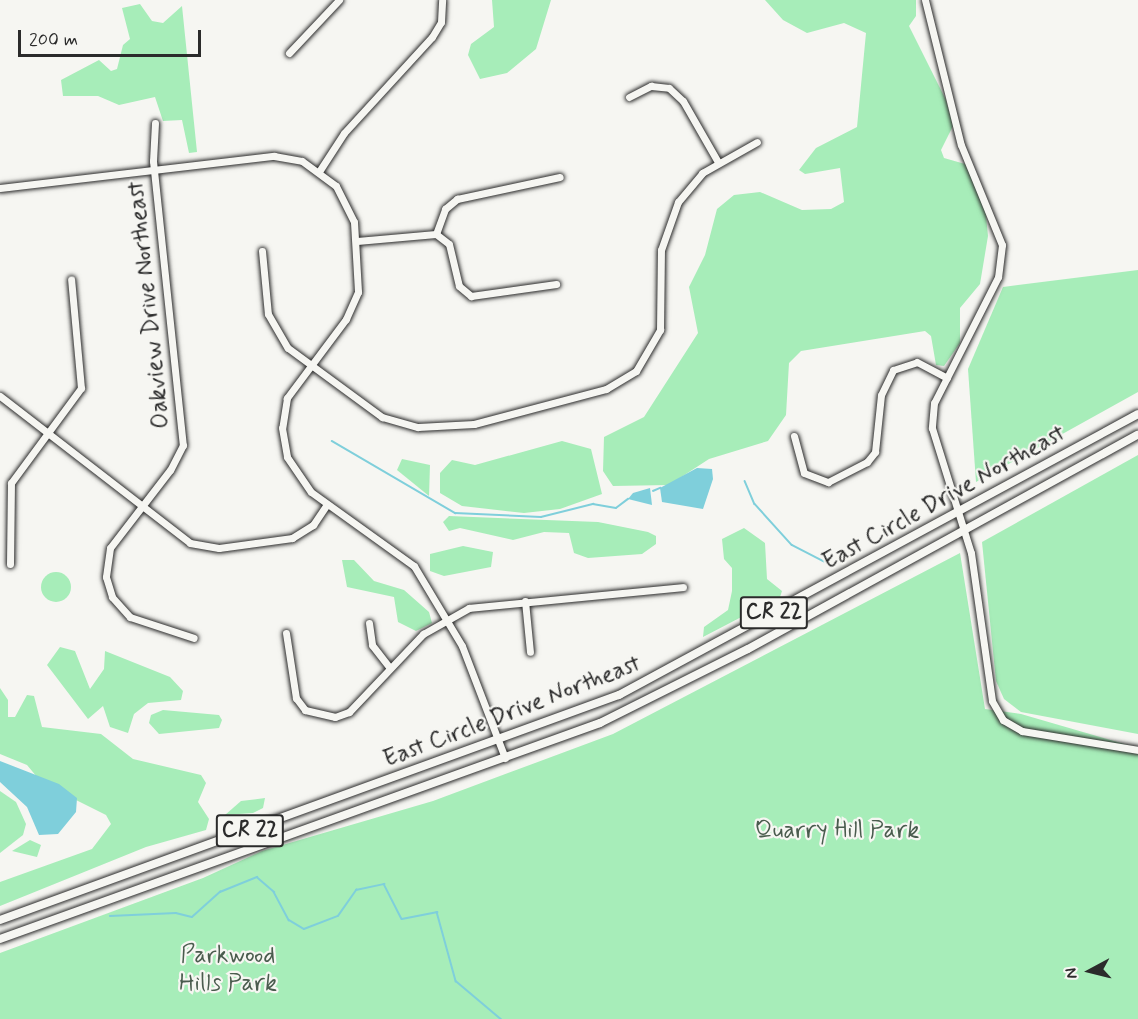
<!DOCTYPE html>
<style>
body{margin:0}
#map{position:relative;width:1138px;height:1019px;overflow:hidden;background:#f6f6f2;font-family:Mynerve,sans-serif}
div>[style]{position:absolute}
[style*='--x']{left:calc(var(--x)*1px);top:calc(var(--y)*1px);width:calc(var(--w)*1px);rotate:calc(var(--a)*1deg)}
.green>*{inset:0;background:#a7edb9}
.round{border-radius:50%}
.water>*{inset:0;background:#7fcfdb}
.stream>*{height:1.5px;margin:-0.75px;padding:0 0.75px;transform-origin:0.75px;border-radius:0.75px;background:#7fcfdb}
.roads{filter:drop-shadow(0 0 2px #2b2b2b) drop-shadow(0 0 2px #2b2b2b)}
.minor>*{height:7px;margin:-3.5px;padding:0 3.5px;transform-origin:3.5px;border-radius:3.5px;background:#f6f6f2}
.major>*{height:8px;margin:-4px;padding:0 4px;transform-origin:4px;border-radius:4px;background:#f6f6f2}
span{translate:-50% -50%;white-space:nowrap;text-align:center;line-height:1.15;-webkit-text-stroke:4.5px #f6f6f2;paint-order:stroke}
.shield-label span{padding:2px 4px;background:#f6f6f2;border:2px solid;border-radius:4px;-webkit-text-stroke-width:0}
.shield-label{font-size:22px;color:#2b2b2b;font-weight:700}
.street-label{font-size:24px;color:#2b2b2b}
.park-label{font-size:24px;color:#4a5c4e}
.north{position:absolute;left:1060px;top:941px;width:60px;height:60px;-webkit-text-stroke:4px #f6f6f2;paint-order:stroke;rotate:263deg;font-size:16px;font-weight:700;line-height:24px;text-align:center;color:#2b2b2b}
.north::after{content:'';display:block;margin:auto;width:21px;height:27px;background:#2b2b2b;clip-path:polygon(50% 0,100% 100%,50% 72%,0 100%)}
.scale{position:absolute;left:18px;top:30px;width:183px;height:27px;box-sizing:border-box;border:3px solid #2b2b2b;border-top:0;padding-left:8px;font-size:18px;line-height:21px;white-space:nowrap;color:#2b2b2b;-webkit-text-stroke:4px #f6f6f2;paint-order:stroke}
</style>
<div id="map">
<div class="green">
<i style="clip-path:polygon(492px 0,551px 0,536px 49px,507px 73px,480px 79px,468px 55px,471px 44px,494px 27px)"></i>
<i style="clip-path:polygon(765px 0,916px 0,916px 16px,909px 26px,946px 100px,953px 126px,941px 150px,944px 158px,965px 164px,985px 206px,988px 236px,980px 284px,960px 308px,960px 343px,944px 366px,936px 365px,931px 336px,925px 331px,801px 351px,789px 363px,786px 415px,768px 441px,709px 459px,669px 485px,613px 486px,603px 471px,604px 437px,644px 417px,698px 333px,689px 287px,705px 255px,717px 209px,734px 195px,760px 192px,802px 210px,831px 209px,844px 202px,840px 168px,805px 174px,799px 170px,816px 148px,857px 127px,866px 33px,844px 23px,807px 33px,783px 20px)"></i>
<i style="clip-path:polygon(140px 4px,152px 21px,163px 23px,182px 6px,197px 152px,189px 153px,182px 120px,163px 121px,155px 97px,119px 105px,98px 96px,63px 96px,61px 80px,99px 60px,111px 71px,117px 69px,123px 45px,130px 39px,122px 8px)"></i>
<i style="clip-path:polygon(1138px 270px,1138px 392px,976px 482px,968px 369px,1003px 287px)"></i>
<i style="clip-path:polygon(562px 441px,591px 449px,602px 494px,560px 509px,524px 513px,462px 506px,440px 493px,440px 473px,452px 460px,475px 465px)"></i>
<i style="clip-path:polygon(1138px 455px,1138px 734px,1021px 712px,1004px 699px,996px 681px,982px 542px)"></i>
<i style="clip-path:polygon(402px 459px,430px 465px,429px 496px,397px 470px)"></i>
<i style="clip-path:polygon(449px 516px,598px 522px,648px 532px,656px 536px,656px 544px,642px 554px,588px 558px,574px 553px,569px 533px,544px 532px,513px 540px,460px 528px,449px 531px,443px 522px)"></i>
<i style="clip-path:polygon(744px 528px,765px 543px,767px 579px,782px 591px,780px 597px,703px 637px,704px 627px,728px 610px,732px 591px,732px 568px,724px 559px,722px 539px)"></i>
<i style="clip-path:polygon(463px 546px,493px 552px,491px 567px,444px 576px,430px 571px,430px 554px)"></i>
<i style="clip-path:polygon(960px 553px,985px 709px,1021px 714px,1138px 748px,1138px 1019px,0 1019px,0 953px,203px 878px,262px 851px,433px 801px,613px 734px)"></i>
<i style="clip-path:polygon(342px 560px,354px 560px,374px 581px,404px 590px,429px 612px,432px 623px,416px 631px,398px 622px,394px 597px,347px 587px)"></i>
<i class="round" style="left:41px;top:572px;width:30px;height:30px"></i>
<i style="clip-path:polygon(60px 647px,75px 651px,90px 689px,104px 669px,105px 651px,170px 677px,183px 691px,181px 700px,148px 703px,134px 714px,128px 733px,110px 727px,103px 706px,88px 719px,47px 665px)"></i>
<i style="clip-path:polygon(0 688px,8px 700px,8px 717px,15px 717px,27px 695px,34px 696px,42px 727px,101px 734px,133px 759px,201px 775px,206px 783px,198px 802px,209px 819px,206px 830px,146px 847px,0 906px,0 882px,92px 849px,111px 824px,106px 815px,42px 783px,27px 765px,0 754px)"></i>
<i style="clip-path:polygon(163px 710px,219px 715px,222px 720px,219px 728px,159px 734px,149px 723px,151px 715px)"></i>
<i style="clip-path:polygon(0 791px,16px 802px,26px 824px,23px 835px,0 853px)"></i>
<i style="clip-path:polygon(265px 798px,263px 808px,253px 813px,225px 815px,241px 801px)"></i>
<i style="clip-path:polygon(30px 840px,41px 845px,37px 857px,12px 851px)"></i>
</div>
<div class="water">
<i style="clip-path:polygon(697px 468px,712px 469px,713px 479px,703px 509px,662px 502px,660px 488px)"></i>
<i style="clip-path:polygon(650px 488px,652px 505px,628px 499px,633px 493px)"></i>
<i style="clip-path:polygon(0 761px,59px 784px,77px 798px,76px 812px,58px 834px,39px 835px,27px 807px,0 782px)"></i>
</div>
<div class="stream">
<i style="--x:332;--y:441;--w:143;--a:30.3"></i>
<i style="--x:455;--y:513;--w:86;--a:2.7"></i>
<i style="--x:541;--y:517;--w:54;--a:-14"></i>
<i style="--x:593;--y:504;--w:23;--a:10"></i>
<i style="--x:616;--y:508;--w:15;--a:-37"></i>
<i style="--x:745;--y:481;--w:25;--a:67"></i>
<i style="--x:755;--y:504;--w:55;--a:47.9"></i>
<i style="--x:792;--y:545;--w:36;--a:27"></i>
<i style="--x:653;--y:491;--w:8;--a:-23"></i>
<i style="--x:110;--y:916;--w:66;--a:-2.6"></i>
<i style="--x:176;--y:913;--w:16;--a:14"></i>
<i style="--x:192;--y:917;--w:38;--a:-42"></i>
<i style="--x:220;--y:892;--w:40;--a:-22"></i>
<i style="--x:257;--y:877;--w:23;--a:41"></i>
<i style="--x:274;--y:892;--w:32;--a:62"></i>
<i style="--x:289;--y:920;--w:17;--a:31"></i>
<i style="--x:304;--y:929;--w:36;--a:-21"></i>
<i style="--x:338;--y:916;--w:32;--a:-55"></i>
<i style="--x:356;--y:890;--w:29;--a:-12"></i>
<i style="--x:384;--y:884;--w:39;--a:63"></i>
<i style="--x:402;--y:919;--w:36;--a:-11"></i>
<i style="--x:437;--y:912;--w:72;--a:74.6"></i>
<i style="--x:456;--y:981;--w:59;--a:40.2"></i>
</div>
<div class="roads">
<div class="minor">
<i style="--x:925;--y:0;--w:149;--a:76.1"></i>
<i style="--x:961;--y:145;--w:108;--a:67.7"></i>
<i style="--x:1002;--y:245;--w:32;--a:97"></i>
<i style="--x:998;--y:277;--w:141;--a:116.9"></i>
<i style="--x:934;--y:403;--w:25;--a:95"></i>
<i style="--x:932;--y:428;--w:131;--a:72.7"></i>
<i style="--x:971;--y:553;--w:149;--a:81.9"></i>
<i style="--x:992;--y:701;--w:22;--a:60"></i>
<i style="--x:1003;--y:720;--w:22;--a:30"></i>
<i style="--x:1022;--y:731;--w:118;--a:9.3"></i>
<i style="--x:289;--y:53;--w:73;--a:-46.7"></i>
<i style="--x:629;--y:97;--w:25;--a:-27"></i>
<i style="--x:651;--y:86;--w:18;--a:6"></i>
<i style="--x:669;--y:88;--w:19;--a:43"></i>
<i style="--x:683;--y:101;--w:70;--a:60.2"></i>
<i style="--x:155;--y:123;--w:38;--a:93"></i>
<i style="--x:153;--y:161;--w:286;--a:84"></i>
<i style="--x:183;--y:445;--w:28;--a:117"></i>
<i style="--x:170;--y:470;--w:98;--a:127.6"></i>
<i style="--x:110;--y:548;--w:29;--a:98"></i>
<i style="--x:106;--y:577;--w:21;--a:73"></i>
<i style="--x:112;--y:597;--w:27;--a:48"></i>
<i style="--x:130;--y:617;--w:67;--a:18.2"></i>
<i style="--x:320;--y:170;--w:44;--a:-57"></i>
<i style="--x:344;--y:133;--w:130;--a:-47.5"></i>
<i style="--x:432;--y:37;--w:17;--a:-59"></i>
<i style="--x:441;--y:22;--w:22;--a:-87"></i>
<i style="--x:0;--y:188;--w:276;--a:-6.7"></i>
<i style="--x:274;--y:156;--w:28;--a:10"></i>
<i style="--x:302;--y:161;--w:42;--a:36.3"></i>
<i style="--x:336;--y:186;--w:40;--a:63.4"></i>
<i style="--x:354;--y:222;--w:70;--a:86.7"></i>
<i style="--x:358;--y:292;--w:30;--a:114"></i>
<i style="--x:346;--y:319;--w:99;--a:126.8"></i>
<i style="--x:287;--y:398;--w:30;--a:99"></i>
<i style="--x:282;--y:428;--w:29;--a:80"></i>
<i style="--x:287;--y:457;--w:42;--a:55.6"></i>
<i style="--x:311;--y:492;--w:127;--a:35.7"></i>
<i style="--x:414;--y:566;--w:93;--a:59"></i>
<i style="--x:462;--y:646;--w:120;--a:69"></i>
<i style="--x:436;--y:234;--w:27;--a:-70"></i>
<i style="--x:445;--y:209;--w:16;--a:-40"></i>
<i style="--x:457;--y:199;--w:105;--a:-12.1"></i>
<i style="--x:357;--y:241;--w:79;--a:-5.1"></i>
<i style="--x:436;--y:234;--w:16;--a:38"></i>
<i style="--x:449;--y:244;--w:43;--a:76.6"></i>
<i style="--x:459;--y:286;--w:16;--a:40"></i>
<i style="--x:471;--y:296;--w:86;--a:-8"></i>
<i style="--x:262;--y:251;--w:63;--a:84.6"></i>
<i style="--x:268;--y:314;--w:39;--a:60"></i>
<i style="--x:288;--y:348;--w:117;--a:36.3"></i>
<i style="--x:382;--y:417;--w:37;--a:16"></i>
<i style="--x:418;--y:427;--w:56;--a:-3.1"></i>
<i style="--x:474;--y:424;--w:137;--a:-14.9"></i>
<i style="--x:606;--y:389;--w:35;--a:-31"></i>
<i style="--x:636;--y:371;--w:48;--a:-59.7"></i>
<i style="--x:660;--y:330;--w:80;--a:-89.3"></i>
<i style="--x:661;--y:250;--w:51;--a:-70.5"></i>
<i style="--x:678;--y:202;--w:38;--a:-50"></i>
<i style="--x:702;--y:173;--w:63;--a:-29.4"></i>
<i style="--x:0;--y:396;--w:240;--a:37.7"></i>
<i style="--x:190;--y:543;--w:29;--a:10"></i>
<i style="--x:219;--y:548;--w:74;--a:-7.8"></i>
<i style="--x:292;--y:538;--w:25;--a:-32"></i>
<i style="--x:313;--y:525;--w:25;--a:-56"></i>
<i style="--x:794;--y:436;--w:38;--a:75"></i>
<i style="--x:804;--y:473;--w:26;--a:21"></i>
<i style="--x:828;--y:482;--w:44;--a:-27.1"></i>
<i style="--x:867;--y:462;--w:13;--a:-51"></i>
<i style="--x:875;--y:452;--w:57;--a:-84"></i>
<i style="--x:881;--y:395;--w:28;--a:-64"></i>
<i style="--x:893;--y:370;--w:25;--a:-18"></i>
<i style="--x:917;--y:362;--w:34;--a:28"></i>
<i style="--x:10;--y:564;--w:81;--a:-89.3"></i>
<i style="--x:11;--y:483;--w:118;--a:-53.6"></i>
<i style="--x:81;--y:388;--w:109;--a:-95.2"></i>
<i style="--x:525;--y:601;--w:51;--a:84.4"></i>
<i style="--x:369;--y:623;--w:22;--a:82"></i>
<i style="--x:372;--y:645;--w:28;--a:52"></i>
<i style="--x:286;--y:633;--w:66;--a:81.3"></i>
<i style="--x:296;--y:698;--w:15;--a:53"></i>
<i style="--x:305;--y:710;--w:31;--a:13"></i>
<i style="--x:335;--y:717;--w:15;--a:-20"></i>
<i style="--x:349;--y:712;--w:108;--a:-46.5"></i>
<i style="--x:423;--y:634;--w:53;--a:-29.5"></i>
<i style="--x:469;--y:608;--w:215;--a:-5.6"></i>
</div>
<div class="major">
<i style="--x:0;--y:920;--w:659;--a:-19.98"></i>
<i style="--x:619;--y:695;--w:590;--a:-28.43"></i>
<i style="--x:0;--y:939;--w:638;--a:-19.8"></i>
<i style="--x:600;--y:723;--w:165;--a:-26.6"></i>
<i style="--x:748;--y:649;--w:445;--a:-28.8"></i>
</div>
</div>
<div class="shield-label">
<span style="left:774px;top:613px">CR 22</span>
<span style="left:250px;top:831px">CR 22</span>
</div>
<div class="street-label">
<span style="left:149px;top:305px;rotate:-96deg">Oakview Drive Northeast</span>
<span style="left:944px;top:498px;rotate:-29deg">East Circle Drive Northeast</span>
<span style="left:512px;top:712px;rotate:-21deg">East Circle Drive Northeast</span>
</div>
<div class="park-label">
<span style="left:837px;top:831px">Quarry Hill Park</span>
<span style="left:228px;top:970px">Parkwood<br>Hills Park</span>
</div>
<div class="north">N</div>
<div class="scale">200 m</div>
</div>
